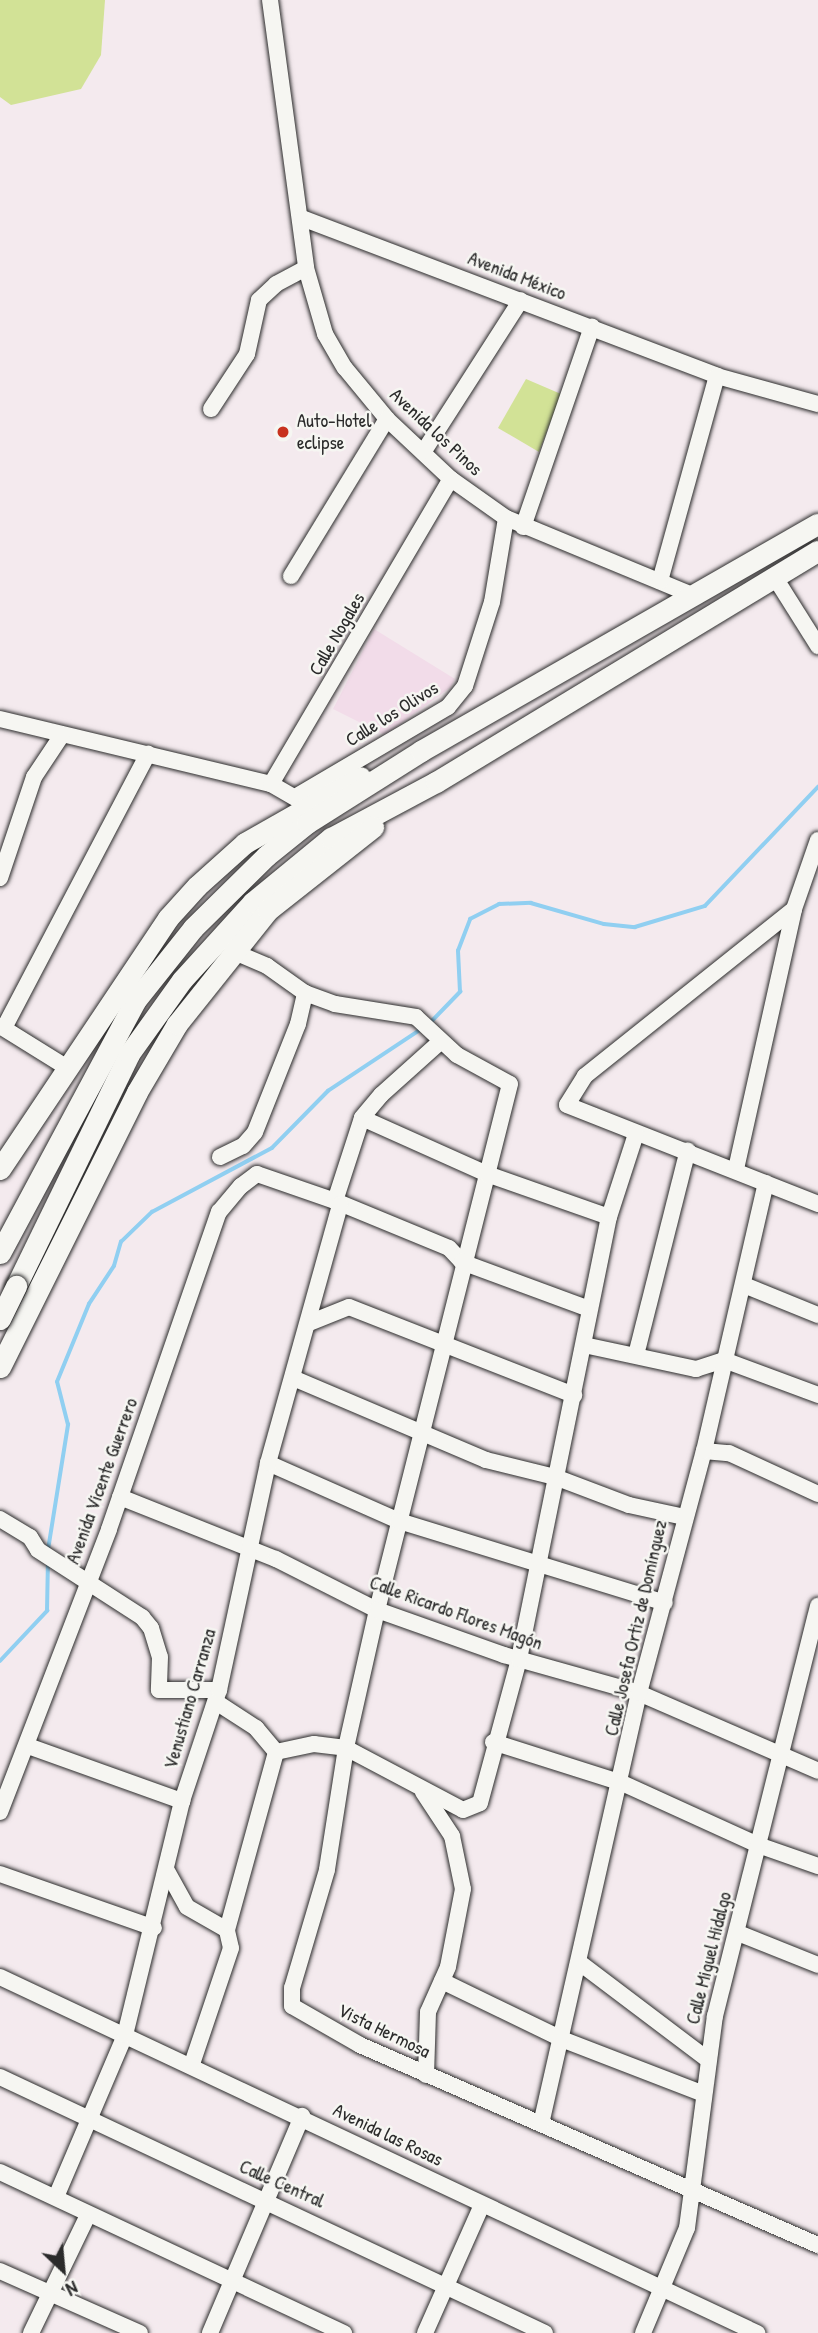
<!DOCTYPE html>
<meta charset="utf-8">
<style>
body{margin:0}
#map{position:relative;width:818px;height:2333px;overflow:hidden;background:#f4eaee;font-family:"Patrick Hand",sans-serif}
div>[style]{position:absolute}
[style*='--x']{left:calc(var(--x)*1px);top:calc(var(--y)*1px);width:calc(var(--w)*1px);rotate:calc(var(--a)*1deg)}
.built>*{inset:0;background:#f2dce9}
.green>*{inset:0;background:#d2e296}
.stream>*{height:3.5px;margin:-1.75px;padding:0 1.75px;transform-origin:1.75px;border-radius:1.75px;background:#90cff1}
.roads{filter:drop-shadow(0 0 2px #2b2b2b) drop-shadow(0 0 2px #2b2b2b)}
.minor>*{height:16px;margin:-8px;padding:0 8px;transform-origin:8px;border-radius:8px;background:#f6f6f2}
.major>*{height:21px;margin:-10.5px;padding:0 10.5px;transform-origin:10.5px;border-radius:10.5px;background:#f6f6f2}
.bridges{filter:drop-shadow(0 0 2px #2b2b2b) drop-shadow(0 0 2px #2b2b2b)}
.major-bridge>*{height:21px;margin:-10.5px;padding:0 10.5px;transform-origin:10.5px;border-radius:10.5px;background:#f6f6f2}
.dots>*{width:19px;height:19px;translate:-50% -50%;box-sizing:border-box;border:4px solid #f6f6f2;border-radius:50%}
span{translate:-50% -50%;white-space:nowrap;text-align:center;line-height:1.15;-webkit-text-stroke:5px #f6f6f2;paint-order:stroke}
.street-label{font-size:19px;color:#2b2b2b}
.poi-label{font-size:19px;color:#2b2b2b}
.left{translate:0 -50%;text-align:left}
.north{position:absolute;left:28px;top:2235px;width:70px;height:70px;-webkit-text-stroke:5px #f6f6f2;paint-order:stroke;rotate:154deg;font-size:19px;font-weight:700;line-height:28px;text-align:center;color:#2b2b2b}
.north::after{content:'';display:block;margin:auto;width:24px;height:32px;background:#2b2b2b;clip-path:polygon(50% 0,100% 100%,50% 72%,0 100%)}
</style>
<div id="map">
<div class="built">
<i style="clip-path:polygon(374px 629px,455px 679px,451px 687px,385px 735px,333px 709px)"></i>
</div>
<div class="green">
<i style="clip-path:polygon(0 0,105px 0,101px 55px,81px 89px,11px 105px,0 97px)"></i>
<i style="clip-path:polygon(526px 379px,561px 394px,539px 452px,498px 428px)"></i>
</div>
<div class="stream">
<i style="--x:429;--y:1024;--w:45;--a:-45.9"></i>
<i style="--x:460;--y:992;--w:41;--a:-92.8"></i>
<i style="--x:458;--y:951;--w:34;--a:-69"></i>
<i style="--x:470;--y:919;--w:33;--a:-27"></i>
<i style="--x:499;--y:904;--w:32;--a:-2"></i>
<i style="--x:531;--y:903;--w:76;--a:16"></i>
<i style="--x:604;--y:924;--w:31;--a:6"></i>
<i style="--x:635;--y:927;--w:73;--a:-16.7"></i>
<i style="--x:705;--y:906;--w:164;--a:-46.5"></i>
<i style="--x:48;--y:1550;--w:127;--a:-80.9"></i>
<i style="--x:68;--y:1425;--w:44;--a:-104.3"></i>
<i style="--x:57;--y:1382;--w:84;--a:-67.7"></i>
<i style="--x:89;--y:1304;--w:45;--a:-56.7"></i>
<i style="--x:114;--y:1266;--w:25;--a:-74"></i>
<i style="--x:121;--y:1242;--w:43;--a:-44.1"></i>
<i style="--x:152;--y:1212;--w:136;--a:-28.1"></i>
<i style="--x:272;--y:1148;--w:80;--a:-45.5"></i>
<i style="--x:328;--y:1091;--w:114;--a:-33.6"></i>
<i style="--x:0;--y:1661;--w:69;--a:-46.8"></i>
<i style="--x:47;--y:1611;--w:50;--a:-88.9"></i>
</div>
<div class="roads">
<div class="minor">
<i style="--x:270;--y:0;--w:270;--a:82.3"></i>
<i style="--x:306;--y:268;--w:69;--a:73.9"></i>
<i style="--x:325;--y:334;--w:39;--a:60"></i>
<i style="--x:345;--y:368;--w:66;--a:50.5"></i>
<i style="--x:387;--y:419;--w:88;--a:43.2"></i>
<i style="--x:451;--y:479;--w:67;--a:35.3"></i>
<i style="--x:506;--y:518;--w:201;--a:22.5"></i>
<i style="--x:302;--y:218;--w:444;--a:20.8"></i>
<i style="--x:717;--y:376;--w:105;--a:15.5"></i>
<i style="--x:211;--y:409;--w:66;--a:-56.8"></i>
<i style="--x:247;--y:354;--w:55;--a:-77.5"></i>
<i style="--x:259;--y:300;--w:23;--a:-43"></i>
<i style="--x:276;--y:284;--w:34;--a:-28"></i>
<i style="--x:424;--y:451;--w:179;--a:-57.3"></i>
<i style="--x:523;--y:527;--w:212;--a:-71"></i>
<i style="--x:291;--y:576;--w:184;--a:-58.6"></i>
<i style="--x:774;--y:576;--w:83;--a:57.8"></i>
<i style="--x:660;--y:581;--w:213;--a:-74.5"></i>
<i style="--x:0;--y:719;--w:279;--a:13.5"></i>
<i style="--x:271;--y:784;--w:38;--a:30"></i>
<i style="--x:271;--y:784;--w:354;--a:-59.5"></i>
<i style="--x:297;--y:796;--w:175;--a:-30.5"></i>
<i style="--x:448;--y:707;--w:27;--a:-51"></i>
<i style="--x:465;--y:686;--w:88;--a:-72.2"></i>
<i style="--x:492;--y:602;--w:85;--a:-80.5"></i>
<i style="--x:0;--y:878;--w:107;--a:-71.4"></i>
<i style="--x:34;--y:777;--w:50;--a:-56.3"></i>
<i style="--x:794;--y:909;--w:73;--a:-70.8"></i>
<i style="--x:232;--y:951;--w:38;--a:23"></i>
<i style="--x:267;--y:966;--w:47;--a:35.4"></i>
<i style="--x:305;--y:993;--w:32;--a:20"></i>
<i style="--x:335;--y:1004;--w:82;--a:9.1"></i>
<i style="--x:416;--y:1017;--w:56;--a:42.8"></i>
<i style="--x:457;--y:1055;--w:60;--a:28.7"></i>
<i style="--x:510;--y:1084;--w:543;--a:104.19"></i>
<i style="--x:377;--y:1610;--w:141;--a:102.7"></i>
<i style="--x:346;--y:1748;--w:123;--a:98.9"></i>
<i style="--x:327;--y:1870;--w:123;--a:106.5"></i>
<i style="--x:292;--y:1988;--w:18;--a:90"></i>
<i style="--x:292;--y:2006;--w:78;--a:29.8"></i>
<i style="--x:360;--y:2045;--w:500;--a:23.6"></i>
<i style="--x:0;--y:1026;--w:81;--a:31.9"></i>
<i style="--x:4;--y:1028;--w:310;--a:-62.3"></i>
<i style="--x:440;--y:1042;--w:79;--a:138.1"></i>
<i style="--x:381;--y:1095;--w:30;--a:130"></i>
<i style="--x:362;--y:1118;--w:137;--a:24.1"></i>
<i style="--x:487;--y:1174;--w:129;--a:19.4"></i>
<i style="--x:220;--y:1157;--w:25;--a:-26"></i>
<i style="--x:243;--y:1146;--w:18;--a:-49"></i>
<i style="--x:255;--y:1132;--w:116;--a:-68.3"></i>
<i style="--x:298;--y:1024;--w:32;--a:-77"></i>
<i style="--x:736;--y:1169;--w:266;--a:-77.4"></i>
<i style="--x:794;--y:909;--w:268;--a:141.4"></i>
<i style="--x:585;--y:1076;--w:34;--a:122"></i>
<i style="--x:567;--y:1105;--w:270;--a:21.5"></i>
<i style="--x:335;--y:1201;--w:87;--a:-72"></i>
<i style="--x:744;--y:1285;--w:80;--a:22.1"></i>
<i style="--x:309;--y:1323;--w:43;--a:-21.8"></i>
<i style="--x:349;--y:1307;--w:242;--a:21.4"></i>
<i style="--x:584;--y:1345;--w:115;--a:12.1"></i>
<i style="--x:696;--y:1369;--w:29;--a:-18"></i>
<i style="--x:724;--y:1360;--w:100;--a:20.4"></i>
<i style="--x:636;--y:1355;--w:211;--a:-75.8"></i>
<i style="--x:293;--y:1378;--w:210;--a:23"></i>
<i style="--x:486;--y:1460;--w:71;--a:13.8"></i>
<i style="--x:555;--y:1477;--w:79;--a:20.7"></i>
<i style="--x:629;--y:1505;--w:56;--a:12.3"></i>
<i style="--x:704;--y:1451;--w:25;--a:5"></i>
<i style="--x:729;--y:1453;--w:98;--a:24.7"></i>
<i style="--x:268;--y:1463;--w:143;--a:23.9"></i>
<i style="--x:399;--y:1521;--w:278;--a:17.1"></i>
<i style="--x:120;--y:1497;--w:168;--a:21.7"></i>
<i style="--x:276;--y:1559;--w:113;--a:26.8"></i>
<i style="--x:377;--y:1610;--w:135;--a:19.5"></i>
<i style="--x:504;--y:1655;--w:140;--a:15.7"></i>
<i style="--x:639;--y:1693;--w:195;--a:23.5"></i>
<i style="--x:0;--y:1519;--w:35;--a:31"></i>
<i style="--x:30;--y:1537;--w:15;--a:58"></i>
<i style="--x:38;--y:1550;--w:124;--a:32.8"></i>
<i style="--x:142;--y:1617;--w:14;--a:51"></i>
<i style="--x:151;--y:1628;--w:30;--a:73"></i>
<i style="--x:160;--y:1657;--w:33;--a:92"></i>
<i style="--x:159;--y:1690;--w:60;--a:0"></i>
<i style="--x:216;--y:1702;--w:48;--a:33"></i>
<i style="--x:256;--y:1728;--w:31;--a:50"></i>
<i style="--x:276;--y:1752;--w:39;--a:-12"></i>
<i style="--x:314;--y:1744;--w:32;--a:7"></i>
<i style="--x:346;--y:1748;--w:132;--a:27.9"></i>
<i style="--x:463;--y:1810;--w:18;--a:-22"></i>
<i style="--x:480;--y:1803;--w:149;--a:-74.8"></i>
<i style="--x:519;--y:1659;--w:451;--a:-78.5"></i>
<i style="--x:609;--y:1217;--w:87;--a:-72"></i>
<i style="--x:493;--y:1742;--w:135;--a:17.6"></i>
<i style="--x:622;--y:1783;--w:149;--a:24.5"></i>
<i style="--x:758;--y:1845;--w:64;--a:19.3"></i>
<i style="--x:28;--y:1746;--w:164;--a:19.7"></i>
<i style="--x:423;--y:1792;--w:53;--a:56.6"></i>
<i style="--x:452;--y:1836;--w:54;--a:78.3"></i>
<i style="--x:463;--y:1889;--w:79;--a:100.9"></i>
<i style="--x:448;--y:1967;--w:49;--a:114"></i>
<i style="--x:428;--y:2012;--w:63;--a:91.8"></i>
<i style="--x:0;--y:1812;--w:303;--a:-68.9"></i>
<i style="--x:109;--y:1529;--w:336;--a:-70.9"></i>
<i style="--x:219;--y:1212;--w:34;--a:-50"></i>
<i style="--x:241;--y:1186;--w:20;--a:-37"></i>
<i style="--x:257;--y:1174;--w:83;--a:19.1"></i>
<i style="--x:335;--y:1201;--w:123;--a:22.4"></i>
<i style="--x:449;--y:1248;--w:19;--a:47"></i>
<i style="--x:462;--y:1262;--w:135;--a:20.3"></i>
<i style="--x:166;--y:1869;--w:43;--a:61.1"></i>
<i style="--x:187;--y:1907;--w:46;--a:29.9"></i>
<i style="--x:0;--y:1874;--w:163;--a:19.3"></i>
<i style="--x:738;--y:1933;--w:86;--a:21.8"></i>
<i style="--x:580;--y:1963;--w:159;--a:37.1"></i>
<i style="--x:0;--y:1977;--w:837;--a:25.19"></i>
<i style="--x:442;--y:1981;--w:136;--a:25.8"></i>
<i style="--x:564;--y:2040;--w:150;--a:21.1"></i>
<i style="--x:192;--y:2064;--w:122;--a:-71.4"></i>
<i style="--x:231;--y:1948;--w:18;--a:-103"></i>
<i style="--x:227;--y:1930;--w:185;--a:-74.6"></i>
<i style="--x:0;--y:2077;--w:602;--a:25.16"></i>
<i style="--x:541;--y:2124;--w:442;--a:-77.2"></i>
<i style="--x:639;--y:1693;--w:251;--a:-75"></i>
<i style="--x:704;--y:1451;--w:275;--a:-77"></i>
<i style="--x:0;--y:2172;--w:380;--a:25.1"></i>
<i style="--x:56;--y:2197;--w:176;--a:-66.9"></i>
<i style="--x:125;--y:2035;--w:241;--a:-76.3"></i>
<i style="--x:182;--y:1801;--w:117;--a:-71.6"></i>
<i style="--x:219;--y:1690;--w:232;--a:-77.8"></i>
<i style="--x:268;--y:1463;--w:268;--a:-74.4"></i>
<i style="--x:0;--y:2271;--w:153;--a:23.9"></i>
<i style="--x:31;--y:2333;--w:131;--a:-64.2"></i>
<i style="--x:210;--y:2333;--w:236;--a:-67"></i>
<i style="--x:425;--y:2333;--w:140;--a:-66"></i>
<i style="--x:643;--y:2333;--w:114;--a:-67.3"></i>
<i style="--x:687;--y:2228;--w:214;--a:-82.5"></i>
<i style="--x:715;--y:2016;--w:423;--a:-75.9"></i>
</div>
<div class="major">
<i style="--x:0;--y:1169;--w:302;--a:-56.2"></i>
<i style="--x:168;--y:918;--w:43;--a:-47.8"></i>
<i style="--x:197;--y:886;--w:64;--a:-41.9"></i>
<i style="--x:245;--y:843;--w:133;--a:-29.6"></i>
<i style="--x:0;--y:1253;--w:286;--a:-61.8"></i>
<i style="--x:135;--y:1001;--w:93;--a:-51.5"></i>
<i style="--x:193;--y:928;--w:103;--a:-44.6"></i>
<i style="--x:266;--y:856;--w:53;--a:-38.8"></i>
<i style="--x:307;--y:823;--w:135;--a:-32.3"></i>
<i style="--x:421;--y:751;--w:457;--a:-29.8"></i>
<i style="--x:16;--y:1286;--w:258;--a:-64"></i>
<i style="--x:129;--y:1054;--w:91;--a:-54.4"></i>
<i style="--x:182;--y:980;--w:105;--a:-47.7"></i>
<i style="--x:253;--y:902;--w:101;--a:-39.4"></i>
<i style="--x:331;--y:838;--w:119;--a:-28.1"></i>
<i style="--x:436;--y:782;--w:446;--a:-31.2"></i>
<i style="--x:0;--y:1367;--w:307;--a:-63.5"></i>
<i style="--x:137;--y:1092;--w:79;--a:-59.5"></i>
<i style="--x:177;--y:1024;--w:146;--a:-51.4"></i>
<i style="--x:268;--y:910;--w:134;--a:-38.3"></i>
</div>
</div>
<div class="bridges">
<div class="major-bridge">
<i style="--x:0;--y:1319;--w:37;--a:-64"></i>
</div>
</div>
<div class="dots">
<i style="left:283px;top:432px;background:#c8321e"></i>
</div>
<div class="street-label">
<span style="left:517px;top:276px;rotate:21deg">Avenida México</span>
<span style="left:436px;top:432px;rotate:43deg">Avenida los Pinos</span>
<span style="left:337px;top:634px;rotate:-60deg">Calle Nogales</span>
<span style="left:392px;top:714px;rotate:-32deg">Calle los Olivos</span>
<span style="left:102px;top:1481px;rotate:-70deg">Avenida Vicente Guerrero</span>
<span style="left:456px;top:1613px;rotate:20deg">Calle Ricardo Flores Magón</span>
<span style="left:636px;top:1628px;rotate:-77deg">Calle Josefa Ortiz de Domínguez</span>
<span style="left:190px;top:1699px;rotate:-74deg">Venustiano Carranza</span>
<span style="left:709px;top:1958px;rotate:-76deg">Calle Miguel Hidalgo</span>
<span style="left:384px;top:2031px;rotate:26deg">Vista Hermosa</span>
<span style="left:388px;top:2135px;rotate:26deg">Avenida las Rosas</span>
<span style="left:282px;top:2184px;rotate:24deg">Calle Central</span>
</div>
<div class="poi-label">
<span class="left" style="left:297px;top:432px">Auto-Hotel<br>eclipse</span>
</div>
<div class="north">N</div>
</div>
